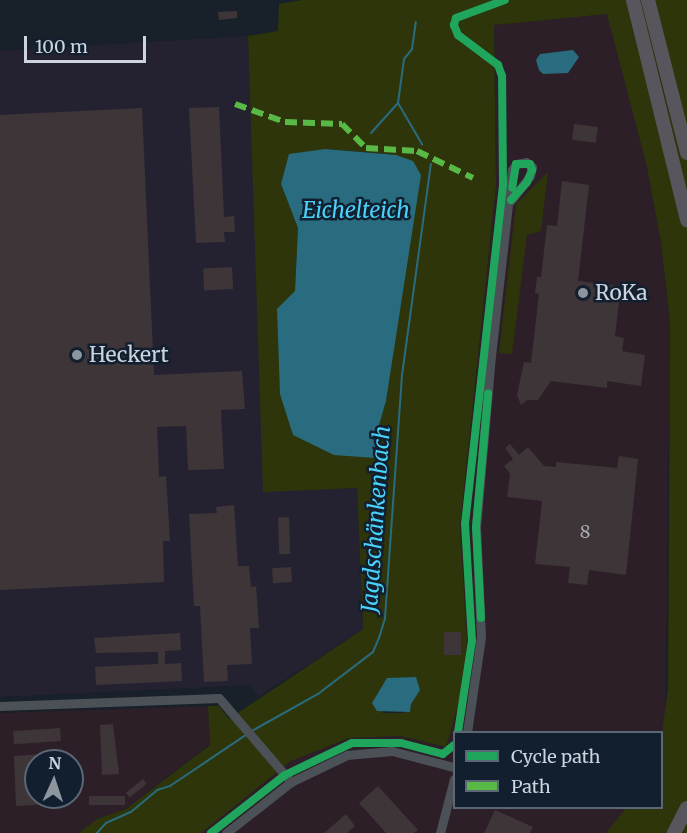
<!DOCTYPE html>
<meta charset="utf-8">
<style>
body{margin:0}
#map{position:relative;width:687px;height:833px;overflow:hidden;background:#182029;font-family:Merriweather,serif}
div>[style]{position:absolute}
[style*='--x']{left:calc(var(--x)*1px);top:calc(var(--y)*1px);width:calc(var(--w)*1px);rotate:calc(var(--a)*1deg)}
.commercial>*{inset:0;background:#2d1f27}
.industrial>*{inset:0;background:#242231}
.green>*{inset:0;background:#2e350a}
.water>*{inset:0;background:#296c7f}
.stream>*{height:2px;margin:-1px;padding:0 1px;transform-origin:1px;border-radius:1px;background:#296c7f}
.building>*{inset:0;background:#3e3538;transform-origin:0 0}
.minor>*{height:9px;margin:-4.5px;padding:0 4.5px;transform-origin:4.5px;border-radius:4.5px;background:#4b5157}
.highway>*{height:14px;margin:-7px;padding:0 7px;transform-origin:7px;border-radius:7px;background:#59555d}
.quiet>*{height:6px;margin-top:-3px;transform-origin:0;background:repeating-linear-gradient(90deg,#58b947 0 12px,transparent 0 18px)}
.cycleway>*{height:8px;margin:-4px;padding:0 4px;transform-origin:4px;border-radius:4px;background:#20a55d}
.dots>*{width:16px;height:16px;translate:-50% -50%;box-sizing:border-box;border:3px solid #121f2f;border-radius:50%}
span{translate:-50% -50%;white-space:nowrap;text-align:center;line-height:1.15;-webkit-text-stroke:5px #121f2f;paint-order:stroke}
.number-label{font-size:18px;color:#a8acb5}
.number-label span{-webkit-text-stroke-width:0}
.poi-label{font-size:21px;color:#ccd4df}
.left{translate:0 -50%;text-align:left}
.water-label{font-size:22px;color:#49d2f9;font-style:italic}
.legend{position:absolute;left:453px;top:731px;width:210px;height:78px;box-sizing:border-box;background:#121f2f;border:2px solid #5c6775;margin:0;padding:8px 10px;list-style:none;font-size:18px;color:#ccd4df}
.legend li{display:flex;align-items:center;gap:12px;height:30px}
.legend b{width:30px;border:2px solid #5c6775}
.north{position:absolute;left:24px;top:749px;width:60px;height:60px;box-sizing:border-box;background:#121f2f;border:2px solid #5c6775;border-radius:50%;rotate:3deg;font-size:16px;font-weight:700;line-height:24px;text-align:center;color:#ccd4df}
.north::after{content:'';display:block;margin:auto;width:21px;height:27px;background:#8d959f;clip-path:polygon(50% 0,100% 100%,50% 72%,0 100%)}
.scale{position:absolute;left:24px;top:36px;width:122px;height:27px;box-sizing:border-box;border:3px solid #ccd4df;border-top:0;padding-left:8px;font-size:18px;line-height:21px;white-space:nowrap;color:#ccd4df;-webkit-text-stroke:4px #121f2f;paint-order:stroke}
</style>
<div id="map">
<div class="commercial">
<i style="clip-path:polygon(608px 14px,647px 167px,661px 243px,670px 321px,665px 754px,662px 762px,662px 732px,454px 732px,454px 808px,637px 808px,620px 833px,201px 833px,291px 761px,349px 738px,400px 736px,446px 747px,467px 641px,460px 526px,496px 186px,494px 25px)"></i>
<i style="clip-path:polygon(evenodd,208px 706px,210px 744px,126px 809px,97px 819px,79px 833px,0 833px,0 713px,208px 706px,36px 761px,72px 761px,72px 797px,36px 797px,36px 761px)"></i>
</div>
<div class="industrial">
<i style="clip-path:polygon(248px 36px,264px 491px,357px 488px,363px 629px,258px 697px,251px 685px,0 697px,0 51px)"></i>
</div>
<div class="green">
<i style="clip-path:polygon(evenodd,302px 0,687px 0,687px 833px,606px 833px,626px 808px,662px 808px,662px 733px,668px 689px,670px 321px,661px 243px,647px 167px,607px 14px,494px 25px,496px 186px,460px 526px,467px 641px,460px 699px,446px 747px,400px 736px,349px 738px,291px 761px,201px 833px,79px 833px,97px 819px,126px 809px,210px 745px,208px 706px,219px 706px,229px 719px,363px 629px,357px 488px,263px 492px,248px 36px,278px 31px,279px 4px,302px 0,325px 149px,396px 155px,400px 300px,386px 401px,375px 439px,375px 458px,295px 291px,298px 228px,281px 184px,325px 149px,302px 0,382px 689px,420px 690px,403px 713px,383px 713px,376px 696px,382px 689px)"></i>
<i style="clip-path:polygon(548px 172px,541px 231px,527px 235px,512px 354px,499px 353px,516px 204px)"></i>
</div>
<div class="water">
<i style="clip-path:polygon(573px 50px,579px 57px,568px 73px,543px 74px,539px 70px,536px 60px,540px 54px)"></i>
<i style="clip-path:polygon(325px 149px,396px 155px,413px 161px,421px 175px,386px 401px,375px 439px,375px 458px,334px 455px,293px 435px,280px 394px,277px 309px,295px 291px,298px 228px,281px 184px,289px 154px)"></i>
<i style="clip-path:polygon(416px 677px,420px 690px,411px 704px,410px 712px,377px 711px,372px 703px,387px 678px)"></i>
</div>
<div class="stream">
<i style="--x:398;--y:103;--w:48;--a:59.7"></i>
<i style="--x:371;--y:133;--w:40;--a:-48"></i>
<i style="--x:398;--y:103;--w:44;--a:-82.2"></i>
<i style="--x:404;--y:59;--w:13;--a:-51"></i>
<i style="--x:412;--y:49;--w:27;--a:-82"></i>
<i style="--x:250;--y:732;--w:78;--a:-29.2"></i>
<i style="--x:318;--y:694;--w:69;--a:-37.4"></i>
<i style="--x:373;--y:652;--w:15;--a:-67"></i>
<i style="--x:379;--y:638;--w:21;--a:-73"></i>
<i style="--x:385;--y:618;--w:244;--a:-86"></i>
<i style="--x:402;--y:375;--w:213;--a:-82.2"></i>
<i style="--x:97;--y:833;--w:13;--a:-48"></i>
<i style="--x:106;--y:823;--w:27;--a:-24"></i>
<i style="--x:131;--y:812;--w:34;--a:-40"></i>
<i style="--x:157;--y:790;--w:14;--a:-17"></i>
<i style="--x:170;--y:786;--w:92;--a:-33.9"></i>
</div>
<div class="building">
<i style="clip-path:polygon(237px 11px,237px 18px,219px 20px,218px 12px)"></i>
<i style="clip-path:polygon(219px 107px,224px 217px,234px 216px,235px 232px,224px 232px,225px 242px,196px 243px,189px 108px)"></i>
<i style="clip-path:polygon(142px 108px,154px 375px,242px 371px,245px 409px,221px 410px,224px 469px,188px 470px,186px 426px,157px 427px,159px 477px,166px 476px,170px 541px,163px 541px,164px 582px,0 590px,0 115px)"></i>
<i style="left:574px;top:124px;width:24px;height:16px;rotate:7deg"></i>
<i style="clip-path:polygon(562px 181px,589px 185px,578px 281px,630px 287px,628px 303px,619px 302px,615px 336px,624px 338px,622px 351px,645px 355px,641px 386px,607px 381px,607px 388px,551px 381px,538px 400px,527px 400px,521px 405px,517px 395px,524px 362px,531px 363px,539px 294px,535px 293px,537px 277px,541px 277px,547px 225px,557px 226px)"></i>
<i style="left:232px;top:267px;width:22px;height:29px;rotate:87deg"></i>
<i style="clip-path:polygon(510px 444px,519px 455px,528px 447px,544px 466px,556px 467px,556px 462px,617px 468px,619px 456px,638px 459px,626px 575px,589px 570px,587px 585px,568px 583px,570px 567px,535px 564px,542px 501px,507px 497px,510px 474px,504px 466px,513px 459px,505px 448px)"></i>
<i style="clip-path:polygon(234px 505px,238px 566px,249px 566px,251px 587px,256px 586px,259px 628px,250px 628px,252px 664px,227px 665px,228px 681px,204px 682px,200px 606px,194px 606px,189px 514px,217px 513px,216px 507px)"></i>
<i style="left:289px;top:517px;width:37px;height:11px;rotate:88deg"></i>
<i style="left:291px;top:567px;width:15px;height:19px;rotate:86deg"></i>
<i style="left:444px;top:632px;width:17px;height:23px"></i>
<i style="clip-path:polygon(180px 633px,181px 650px,165px 651px,165px 664px,181px 663px,182px 681px,96px 685px,95px 667px,158px 664px,158px 652px,96px 653px,94px 638px)"></i>
<i style="clip-path:polygon(113px 724px,119px 774px,102px 775px,100px 725px)"></i>
<i style="left:60px;top:728px;width:13px;height:47px;rotate:86deg"></i>
<i style="clip-path:polygon(45px 754px,45px 761px,36px 761px,36px 797px,46px 797px,47px 804px,16px 806px,14px 756px)"></i>
<i style="left:143px;top:779px;width:6px;height:22px;rotate:51deg"></i>
<i style="clip-path:polygon(378px 786px,418px 830px,414px 833px,386px 833px,359px 803px)"></i>
<i style="left:125px;top:796px;width:9px;height:36px;rotate:90deg"></i>
<i style="clip-path:polygon(495px 810px,533px 827px,530px 833px,484px 833px)"></i>
<i style="clip-path:polygon(346px 814px,355px 826px,347px 833px,324px 833px)"></i>
</div>
<div class="minor">
<i style="--x:0;--y:706;--w:219;--a:-2.1"></i>
<i style="--x:219;--y:698;--w:111;--a:49.4"></i>
<i style="--x:467;--y:732;--w:96;--a:-81.6"></i>
<i style="--x:481;--y:637;--w:110;--a:-92.6"></i>
<i style="--x:476;--y:527;--w:172;--a:-85"></i>
<i style="--x:491;--y:356;--w:187;--a:-83.6"></i>
<i style="--x:512;--y:170;--w:7;--a:-56"></i>
<i style="--x:516;--y:164;--w:10;--a:-11"></i>
<i style="--x:526;--y:162;--w:8;--a:40"></i>
<i style="--x:532;--y:167;--w:9;--a:103"></i>
<i style="--x:530;--y:176;--w:31;--a:128"></i>
<i style="--x:226;--y:833;--w:83;--a:-38.1"></i>
<i style="--x:291;--y:782;--w:62;--a:-25.7"></i>
<i style="--x:347;--y:755;--w:45;--a:-5.1"></i>
<i style="--x:392;--y:751;--w:64;--a:14.5"></i>
<i style="--x:440;--y:833;--w:56;--a:-75.5"></i>
</div>
<div class="highway">
<i style="--x:633;--y:0;--w:227;--a:76.2"></i>
<i style="--x:648;--y:0;--w:158;--a:75.7"></i>
<i style="--x:674;--y:833;--w:28;--a:-63"></i>
</div>
<div class="quiet">
<i style="--x:235;--y:104;--w:53;--a:19.8"></i>
<i style="--x:285;--y:122;--w:57;--a:2"></i>
<i style="--x:342;--y:124;--w:34;--a:45"></i>
<i style="--x:366;--y:148;--w:51;--a:3.4"></i>
<i style="--x:417;--y:151;--w:62;--a:25.7"></i>
</div>
<div class="cycleway">
<i style="--x:511;--y:200;--w:24;--a:-48"></i>
<i style="--x:527;--y:182;--w:13;--a:-67"></i>
<i style="--x:532;--y:170;--w:6;--a:-108"></i>
<i style="--x:530;--y:164;--w:14;--a:180"></i>
<i style="--x:516;--y:164;--w:24;--a:99"></i>
<i style="--x:481;--y:618;--w:91;--a:-93.1"></i>
<i style="--x:476;--y:527;--w:134;--a:-84.8"></i>
<i style="--x:458;--y:732;--w:92;--a:-81.3"></i>
<i style="--x:472;--y:641;--w:117;--a:-93.4"></i>
<i style="--x:465;--y:524;--w:343;--a:-83.6"></i>
<i style="--x:503;--y:183;--w:107;--a:-90.5"></i>
<i style="--x:502;--y:76;--w:12;--a:-110"></i>
<i style="--x:498;--y:65;--w:50;--a:-143.1"></i>
<i style="--x:458;--y:35;--w:11;--a:-112"></i>
<i style="--x:454;--y:25;--w:7;--a:-74"></i>
<i style="--x:456;--y:18;--w:52;--a:-20.2"></i>
<i style="--x:211;--y:833;--w:94;--a:-38.1"></i>
<i style="--x:285;--y:775;--w:74;--a:-25.5"></i>
<i style="--x:352;--y:743;--w:49;--a:0"></i>
<i style="--x:401;--y:743;--w:43;--a:14.7"></i>
<i style="--x:443;--y:754;--w:14;--a:-39"></i>
</div>
<div class="dots">
<i style="left:583px;top:293px;background:#8d959f"></i>
<i style="left:77px;top:355px;background:#8d959f"></i>
</div>
<div class="number-label">
<span style="left:585px;top:532px">8</span>
</div>
<div class="poi-label">
<span class="left" style="left:595px;top:293px">RoKa</span>
<span class="left" style="left:89px;top:355px">Heckert</span>
</div>
<div class="water-label">
<span style="left:356px;top:211px">Eichelteich</span>
<span style="left:376px;top:519px;rotate:-86deg">Jagdschänkenbach</span>
</div>
<ul class="legend">
<li><b style="height:8px;background:#20a55d"></b>Cycle path</li>
<li><b style="height:8px;background:#58b947"></b>Path</li>
</ul>
<div class="north">N</div>
<div class="scale">100 m</div>
</div>
